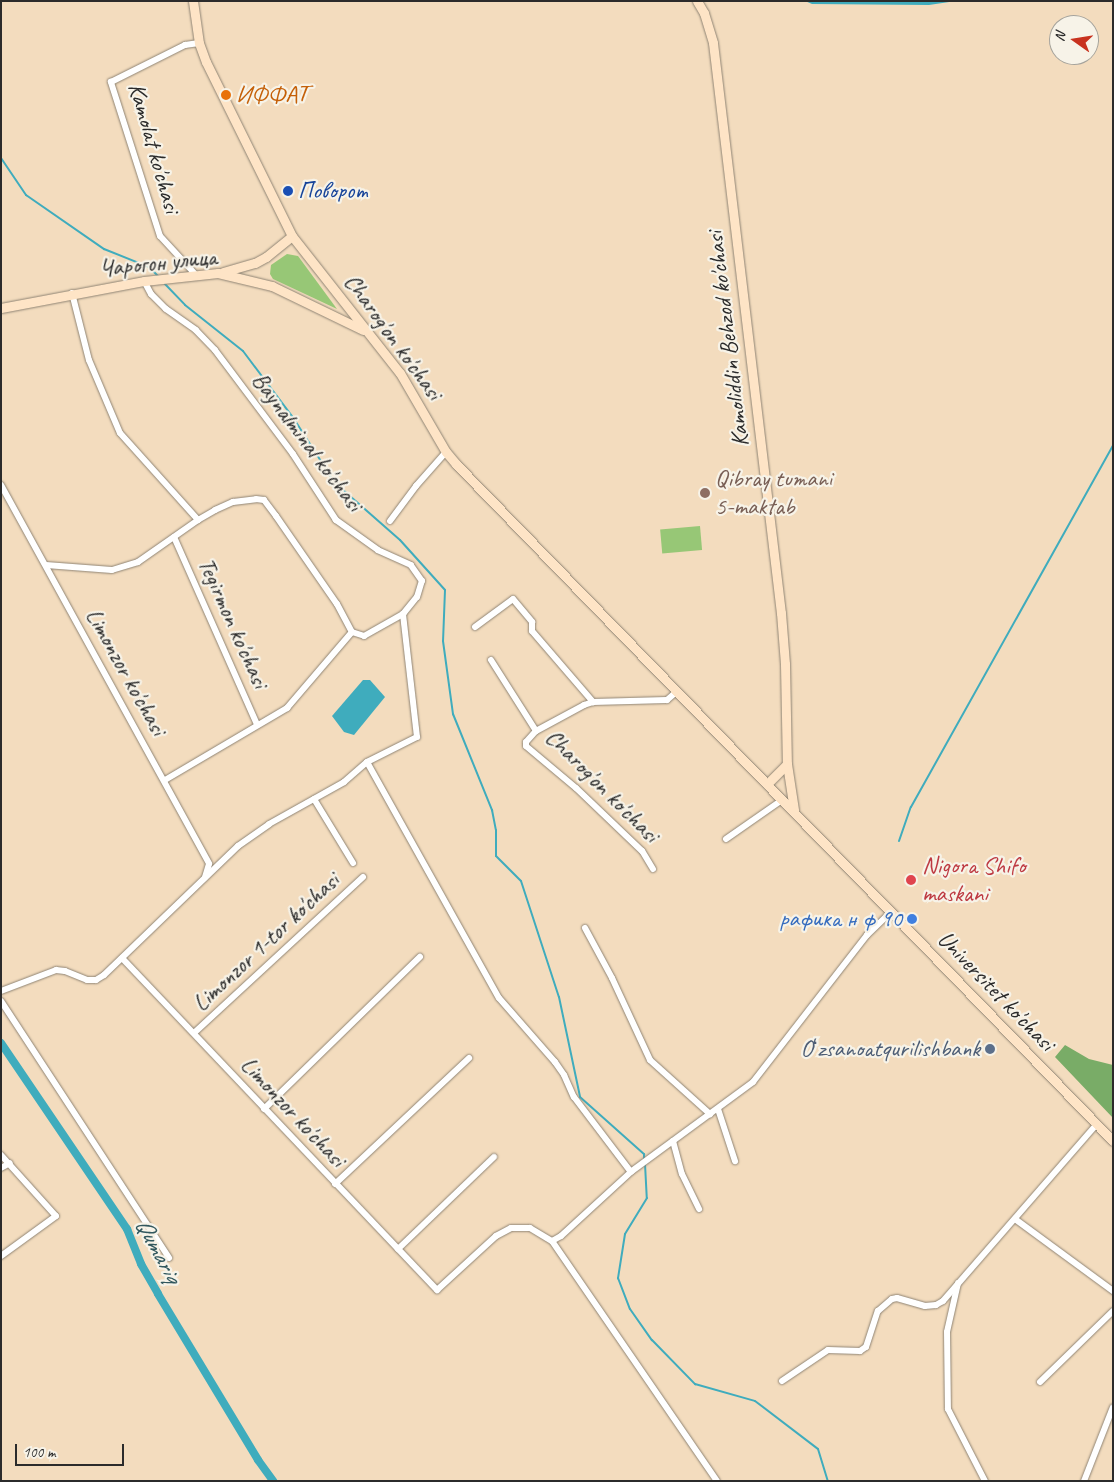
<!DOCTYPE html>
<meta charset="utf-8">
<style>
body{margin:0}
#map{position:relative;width:1114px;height:1482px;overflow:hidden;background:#f3dcbe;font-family:Caveat,sans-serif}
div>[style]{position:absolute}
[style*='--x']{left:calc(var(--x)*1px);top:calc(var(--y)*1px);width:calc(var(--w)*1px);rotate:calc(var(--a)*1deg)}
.green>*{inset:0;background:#97c776;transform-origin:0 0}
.forest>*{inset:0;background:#79ac67}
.water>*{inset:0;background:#3facbd}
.stream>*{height:2px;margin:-1px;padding:0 1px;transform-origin:1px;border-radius:1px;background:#3facbd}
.canal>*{height:8px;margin:-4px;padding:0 4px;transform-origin:4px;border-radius:4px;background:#3facbd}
.roads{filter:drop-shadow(0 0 1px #8f8474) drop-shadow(0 0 1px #8f8474)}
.minor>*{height:6px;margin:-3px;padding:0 3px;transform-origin:3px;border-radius:3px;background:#fff}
.secondary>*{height:9px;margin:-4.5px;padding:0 4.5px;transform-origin:4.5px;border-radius:4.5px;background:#fee4c6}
.dots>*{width:14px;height:14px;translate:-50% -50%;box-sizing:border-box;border:2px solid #f7f3e8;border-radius:50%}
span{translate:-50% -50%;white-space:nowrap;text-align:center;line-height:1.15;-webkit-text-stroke:4.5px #f7f3e8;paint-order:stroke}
.food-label{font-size:24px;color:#c56008}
.left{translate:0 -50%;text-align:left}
.street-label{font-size:24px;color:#2b2b2b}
.transit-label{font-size:24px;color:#164399}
.education-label{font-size:24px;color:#785e54}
.health-label{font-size:24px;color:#be3a42}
.shop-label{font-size:24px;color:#366cbe}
.right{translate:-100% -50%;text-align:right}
.service-label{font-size:24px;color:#4e5e75}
.water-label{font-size:25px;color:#32585e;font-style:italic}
.frame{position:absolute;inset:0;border:2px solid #2b2b2b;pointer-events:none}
.north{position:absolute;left:1049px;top:15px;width:50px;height:50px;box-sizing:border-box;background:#f7f3e8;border:1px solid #a5a39c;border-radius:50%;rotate:283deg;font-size:14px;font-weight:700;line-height:20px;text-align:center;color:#2b2b2b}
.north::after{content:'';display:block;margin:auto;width:18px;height:22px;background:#c8321e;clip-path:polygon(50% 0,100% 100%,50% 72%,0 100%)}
.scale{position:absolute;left:15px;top:1444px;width:109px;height:22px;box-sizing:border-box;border:2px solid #2b2b2b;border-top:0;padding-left:6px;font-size:15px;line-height:18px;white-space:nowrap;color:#2b2b2b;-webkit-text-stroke:4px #f7f3e8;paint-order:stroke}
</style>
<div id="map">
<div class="green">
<i style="clip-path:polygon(287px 254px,298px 256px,337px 309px,273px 279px,270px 274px,271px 265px)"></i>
<i style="left:700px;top:526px;width:24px;height:40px;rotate:85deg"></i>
</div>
<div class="forest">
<i style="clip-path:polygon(1065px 1045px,1089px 1059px,1113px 1065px,1113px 1118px,1055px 1057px)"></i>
</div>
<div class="water">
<i style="clip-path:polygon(805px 1px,956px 1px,929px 5px,812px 4px)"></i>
<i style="clip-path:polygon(363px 680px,370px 680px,385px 697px,354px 735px,344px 732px,332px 716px)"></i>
</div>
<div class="stream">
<i style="--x:1;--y:158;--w:45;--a:56"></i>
<i style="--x:26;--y:195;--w:95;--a:34.7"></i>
<i style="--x:104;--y:249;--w:48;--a:21.8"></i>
<i style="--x:149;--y:267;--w:13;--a:45"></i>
<i style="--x:164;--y:283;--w:30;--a:46"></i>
<i style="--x:185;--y:305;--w:74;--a:38.4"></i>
<i style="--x:243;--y:351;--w:85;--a:53.1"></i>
<i style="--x:294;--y:419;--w:76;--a:57.4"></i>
<i style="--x:335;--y:483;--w:86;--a:41.2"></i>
<i style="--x:400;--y:540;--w:67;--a:48"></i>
<i style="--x:445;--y:590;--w:51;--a:92.2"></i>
<i style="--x:443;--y:641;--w:74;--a:82.2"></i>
<i style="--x:453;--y:714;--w:104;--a:67.9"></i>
<i style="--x:492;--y:810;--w:20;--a:79"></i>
<i style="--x:496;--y:830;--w:26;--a:90"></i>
<i style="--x:496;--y:856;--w:35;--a:45"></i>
<i style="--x:521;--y:881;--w:122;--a:71.9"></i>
<i style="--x:559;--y:997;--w:102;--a:78.1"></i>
<i style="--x:580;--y:1097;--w:86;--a:41.7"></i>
<i style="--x:644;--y:1154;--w:6;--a:90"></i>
<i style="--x:899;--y:841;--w:36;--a:-71"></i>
<i style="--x:911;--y:807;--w:414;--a:-60.8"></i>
<i style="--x:645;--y:1164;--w:34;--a:87"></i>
<i style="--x:647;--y:1198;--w:42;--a:121.4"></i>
<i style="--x:625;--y:1234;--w:45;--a:99"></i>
<i style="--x:618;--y:1278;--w:33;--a:69"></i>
<i style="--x:630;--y:1309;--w:38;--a:55"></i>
<i style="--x:652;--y:1340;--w:62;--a:45.7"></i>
<i style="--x:695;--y:1384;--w:62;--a:15.8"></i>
<i style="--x:755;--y:1401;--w:79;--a:37.3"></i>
<i style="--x:818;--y:1449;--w:34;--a:73"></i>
</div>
<div class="canal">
<i style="--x:1;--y:1043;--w:225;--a:55.9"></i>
<i style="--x:127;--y:1229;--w:38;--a:68"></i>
<i style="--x:141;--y:1264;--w:34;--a:60"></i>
<i style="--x:158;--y:1294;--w:194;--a:58.9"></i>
<i style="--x:258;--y:1460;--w:26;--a:54"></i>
</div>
<div class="roads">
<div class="minor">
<i style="--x:196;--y:275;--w:53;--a:-132.7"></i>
<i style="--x:160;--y:236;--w:162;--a:-107.7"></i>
<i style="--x:111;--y:82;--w:83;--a:-26.6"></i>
<i style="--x:185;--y:45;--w:14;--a:-8"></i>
<i style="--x:72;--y:293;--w:69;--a:75.8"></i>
<i style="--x:89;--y:360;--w:79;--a:67"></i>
<i style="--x:120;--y:433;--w:117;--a:48.1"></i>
<i style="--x:1;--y:485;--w:432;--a:61.2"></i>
<i style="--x:209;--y:864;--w:14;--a:107"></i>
<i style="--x:390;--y:521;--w:44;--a:-53.4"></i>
<i style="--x:416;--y:486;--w:45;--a:-48.6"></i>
<i style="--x:174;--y:537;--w:205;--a:66.1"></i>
<i style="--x:46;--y:565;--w:66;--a:4.3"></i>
<i style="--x:112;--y:570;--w:27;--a:-17"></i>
<i style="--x:138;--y:562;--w:73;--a:-35"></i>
<i style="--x:198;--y:520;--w:20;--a:-30"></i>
<i style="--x:215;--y:510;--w:20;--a:-24"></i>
<i style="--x:233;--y:502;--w:23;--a:-7"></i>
<i style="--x:256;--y:499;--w:8;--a:7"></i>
<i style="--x:264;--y:500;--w:20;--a:53"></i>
<i style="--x:276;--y:516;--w:107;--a:55.3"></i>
<i style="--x:337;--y:604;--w:32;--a:62"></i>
<i style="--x:352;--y:632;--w:13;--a:18"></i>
<i style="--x:364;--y:636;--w:45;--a:-29.4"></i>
<i style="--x:403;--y:614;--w:22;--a:-51"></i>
<i style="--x:417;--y:597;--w:17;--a:-73"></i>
<i style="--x:422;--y:581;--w:19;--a:-125"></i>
<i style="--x:411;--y:565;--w:36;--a:-156"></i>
<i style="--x:378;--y:550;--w:52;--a:-144.5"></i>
<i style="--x:336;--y:520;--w:79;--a:-123.1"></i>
<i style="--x:293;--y:454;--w:130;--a:-126.9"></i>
<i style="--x:215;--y:350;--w:28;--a:-134"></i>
<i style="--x:196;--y:330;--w:37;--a:-145"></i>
<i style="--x:166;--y:309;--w:21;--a:-135"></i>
<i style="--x:151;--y:294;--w:15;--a:-118"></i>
<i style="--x:475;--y:627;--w:47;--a:-36.4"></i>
<i style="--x:513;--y:599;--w:30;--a:50"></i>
<i style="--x:532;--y:622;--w:9;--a:90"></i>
<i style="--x:532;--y:631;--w:94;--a:49.3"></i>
<i style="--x:491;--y:660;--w:84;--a:57.6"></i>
<i style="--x:367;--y:762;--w:270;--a:60.8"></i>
<i style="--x:499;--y:998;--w:85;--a:48.8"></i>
<i style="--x:555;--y:1062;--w:16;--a:55"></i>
<i style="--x:564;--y:1075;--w:24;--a:66"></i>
<i style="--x:574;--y:1097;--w:94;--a:52.8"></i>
<i style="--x:165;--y:780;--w:142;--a:-30.5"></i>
<i style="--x:287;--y:708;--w:100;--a:-49.5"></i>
<i style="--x:314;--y:799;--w:75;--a:58.6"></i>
<i style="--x:726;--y:839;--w:68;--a:-34.9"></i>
<i style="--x:653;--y:869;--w:21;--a:-121"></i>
<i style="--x:642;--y:851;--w:91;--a:-136.3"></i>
<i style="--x:576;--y:788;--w:65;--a:-140"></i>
<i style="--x:526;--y:746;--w:4;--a:-90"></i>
<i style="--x:526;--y:742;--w:15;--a:-48"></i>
<i style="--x:536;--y:731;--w:55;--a:-28.4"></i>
<i style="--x:584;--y:705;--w:9;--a:-18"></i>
<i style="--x:593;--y:702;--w:74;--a:-1.5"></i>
<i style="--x:667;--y:700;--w:11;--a:-41"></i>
<i style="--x:585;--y:928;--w:57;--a:61.6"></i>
<i style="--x:612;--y:978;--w:90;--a:65.1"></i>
<i style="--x:650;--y:1060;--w:81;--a:42"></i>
<i style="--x:122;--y:958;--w:458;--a:46.5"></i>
<i style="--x:437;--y:1290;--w:80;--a:-42.5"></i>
<i style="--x:496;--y:1236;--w:17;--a:-28"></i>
<i style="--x:511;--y:1228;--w:19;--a:0"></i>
<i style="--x:530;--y:1228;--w:26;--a:31"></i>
<i style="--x:552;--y:1241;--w:291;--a:55.5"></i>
<i style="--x:1;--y:991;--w:59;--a:-20.9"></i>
<i style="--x:56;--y:970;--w:9;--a:6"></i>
<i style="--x:65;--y:971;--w:24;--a:22"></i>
<i style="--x:87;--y:980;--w:9;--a:0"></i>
<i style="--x:96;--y:980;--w:9;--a:-32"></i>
<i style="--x:104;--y:975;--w:186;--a:-43.9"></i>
<i style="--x:238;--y:846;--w:38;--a:-35"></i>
<i style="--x:269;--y:824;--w:86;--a:-29.2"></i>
<i style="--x:344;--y:782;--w:30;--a:-41"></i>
<i style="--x:367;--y:762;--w:56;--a:-26.6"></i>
<i style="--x:417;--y:737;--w:124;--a:-96.5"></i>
<i style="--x:1;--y:1001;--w:307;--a:56.8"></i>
<i style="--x:194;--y:1033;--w:230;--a:-42.7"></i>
<i style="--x:264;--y:1109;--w:218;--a:-44.3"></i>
<i style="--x:718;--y:1109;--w:55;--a:71.9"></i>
<i style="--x:673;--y:1141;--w:34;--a:75"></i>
<i style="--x:682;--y:1174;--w:39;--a:64"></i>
<i style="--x:1;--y:1155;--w:82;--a:48"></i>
<i style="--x:56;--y:1216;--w:68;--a:144"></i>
<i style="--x:1;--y:1168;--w:10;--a:-29"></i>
<i style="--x:335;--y:1184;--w:184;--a:-43.2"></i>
<i style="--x:1015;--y:1219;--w:122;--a:36.3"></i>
<i style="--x:552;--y:1241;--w:10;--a:-29"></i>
<i style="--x:561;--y:1236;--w:96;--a:-42.5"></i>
<i style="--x:632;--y:1171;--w:150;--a:-36.3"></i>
<i style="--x:753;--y:1082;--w:186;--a:-52.2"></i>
<i style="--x:867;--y:935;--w:33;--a:-44"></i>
<i style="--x:398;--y:1249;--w:133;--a:-43.8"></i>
<i style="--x:958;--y:1283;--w:50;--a:102.7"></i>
<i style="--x:947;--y:1332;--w:77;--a:89.3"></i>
<i style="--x:948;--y:1409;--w:81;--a:62.8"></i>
<i style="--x:782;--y:1381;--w:55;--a:-34"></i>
<i style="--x:828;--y:1350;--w:32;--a:2"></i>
<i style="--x:860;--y:1351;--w:7;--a:-34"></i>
<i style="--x:866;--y:1347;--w:38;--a:-72"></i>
<i style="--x:878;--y:1311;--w:18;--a:-41"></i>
<i style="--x:892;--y:1299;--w:5;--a:-11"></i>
<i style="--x:897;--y:1298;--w:29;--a:16"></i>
<i style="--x:925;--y:1306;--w:11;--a:-5"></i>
<i style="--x:936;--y:1305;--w:8;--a:-30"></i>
<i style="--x:943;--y:1301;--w:235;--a:-49"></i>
<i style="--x:1040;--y:1382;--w:102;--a:-44.2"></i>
<i style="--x:1084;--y:1481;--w:79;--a:-68.6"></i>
</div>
<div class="secondary">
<i style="--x:193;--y:1;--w:42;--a:81.9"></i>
<i style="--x:199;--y:43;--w:20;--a:70"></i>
<i style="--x:206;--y:62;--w:194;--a:63.7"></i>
<i style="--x:292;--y:236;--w:174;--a:51.8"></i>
<i style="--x:400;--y:373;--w:91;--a:59.8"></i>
<i style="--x:446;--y:452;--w:16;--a:50"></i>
<i style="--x:456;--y:464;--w:943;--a:45.86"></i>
<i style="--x:697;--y:1;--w:14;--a:60"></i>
<i style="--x:704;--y:13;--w:31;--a:73"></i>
<i style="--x:713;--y:43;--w:574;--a:83.2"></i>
<i style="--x:781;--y:613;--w:51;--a:85.5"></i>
<i style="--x:785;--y:664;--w:100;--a:88.9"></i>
<i style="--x:787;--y:764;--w:47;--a:81.3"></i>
<i style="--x:223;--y:272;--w:33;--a:-16"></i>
<i style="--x:255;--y:263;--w:13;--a:-29"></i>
<i style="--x:266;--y:257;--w:33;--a:-39"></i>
<i style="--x:1;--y:308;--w:146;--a:-10.7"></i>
<i style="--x:144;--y:281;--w:74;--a:-6.2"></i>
<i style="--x:218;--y:273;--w:56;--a:13.5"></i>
<i style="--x:272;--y:286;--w:101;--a:25.8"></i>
<i style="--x:767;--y:784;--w:28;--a:-45"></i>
</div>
</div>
<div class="dots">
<i style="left:226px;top:95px;background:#e8710a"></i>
<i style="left:288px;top:191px;background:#1a4fb4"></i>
<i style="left:705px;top:493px;background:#8d6e63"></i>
<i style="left:911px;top:880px;background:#e0444e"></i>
<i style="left:912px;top:919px;background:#3f7fe0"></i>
<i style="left:990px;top:1049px;background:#5c6f8a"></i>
</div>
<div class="food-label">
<span class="left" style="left:236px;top:95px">ИФФАТ</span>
</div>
<div class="street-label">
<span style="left:154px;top:148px;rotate:74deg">Kamolat ko'chasi</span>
<span style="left:158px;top:263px;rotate:-6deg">Чарогон улица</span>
<span style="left:393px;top:337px;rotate:54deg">Charog'on ko'chasi</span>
<span style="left:728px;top:339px;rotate:-97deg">Kamoliddin Behzod ko'chasi</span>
<span style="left:307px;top:442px;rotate:53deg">Baynalminal ko'chasi</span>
<span style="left:233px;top:623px;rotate:66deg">Tegirmon ko'chasi</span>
<span style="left:126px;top:672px;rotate:61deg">Limonzor ko'chasi</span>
<span style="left:602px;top:786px;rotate:45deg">Charog'on ko'chasi</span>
<span style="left:266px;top:942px;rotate:-43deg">Limonzor 1-tor ko'chasi</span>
<span style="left:996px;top:991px;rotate:46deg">Universitet ko'chasi</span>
<span style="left:293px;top:1112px;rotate:47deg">Limonzor ko'chasi</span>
</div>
<div class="transit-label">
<span class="left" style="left:298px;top:191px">Поворот</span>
</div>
<div class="education-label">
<span class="left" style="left:715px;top:493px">Qibray tumani<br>5-maktab</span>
</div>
<div class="health-label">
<span class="left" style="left:922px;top:880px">Nigora Shifo<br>maskani</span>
</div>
<div class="shop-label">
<span class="right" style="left:902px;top:919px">рафика н ф 90</span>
</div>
<div class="service-label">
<span class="right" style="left:980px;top:1049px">Oʻzsanoatqurilishbank</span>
</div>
<div class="water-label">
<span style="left:158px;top:1250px;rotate:62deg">Qumariq</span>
</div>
<div class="frame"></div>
<div class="north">N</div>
<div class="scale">100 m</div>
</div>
